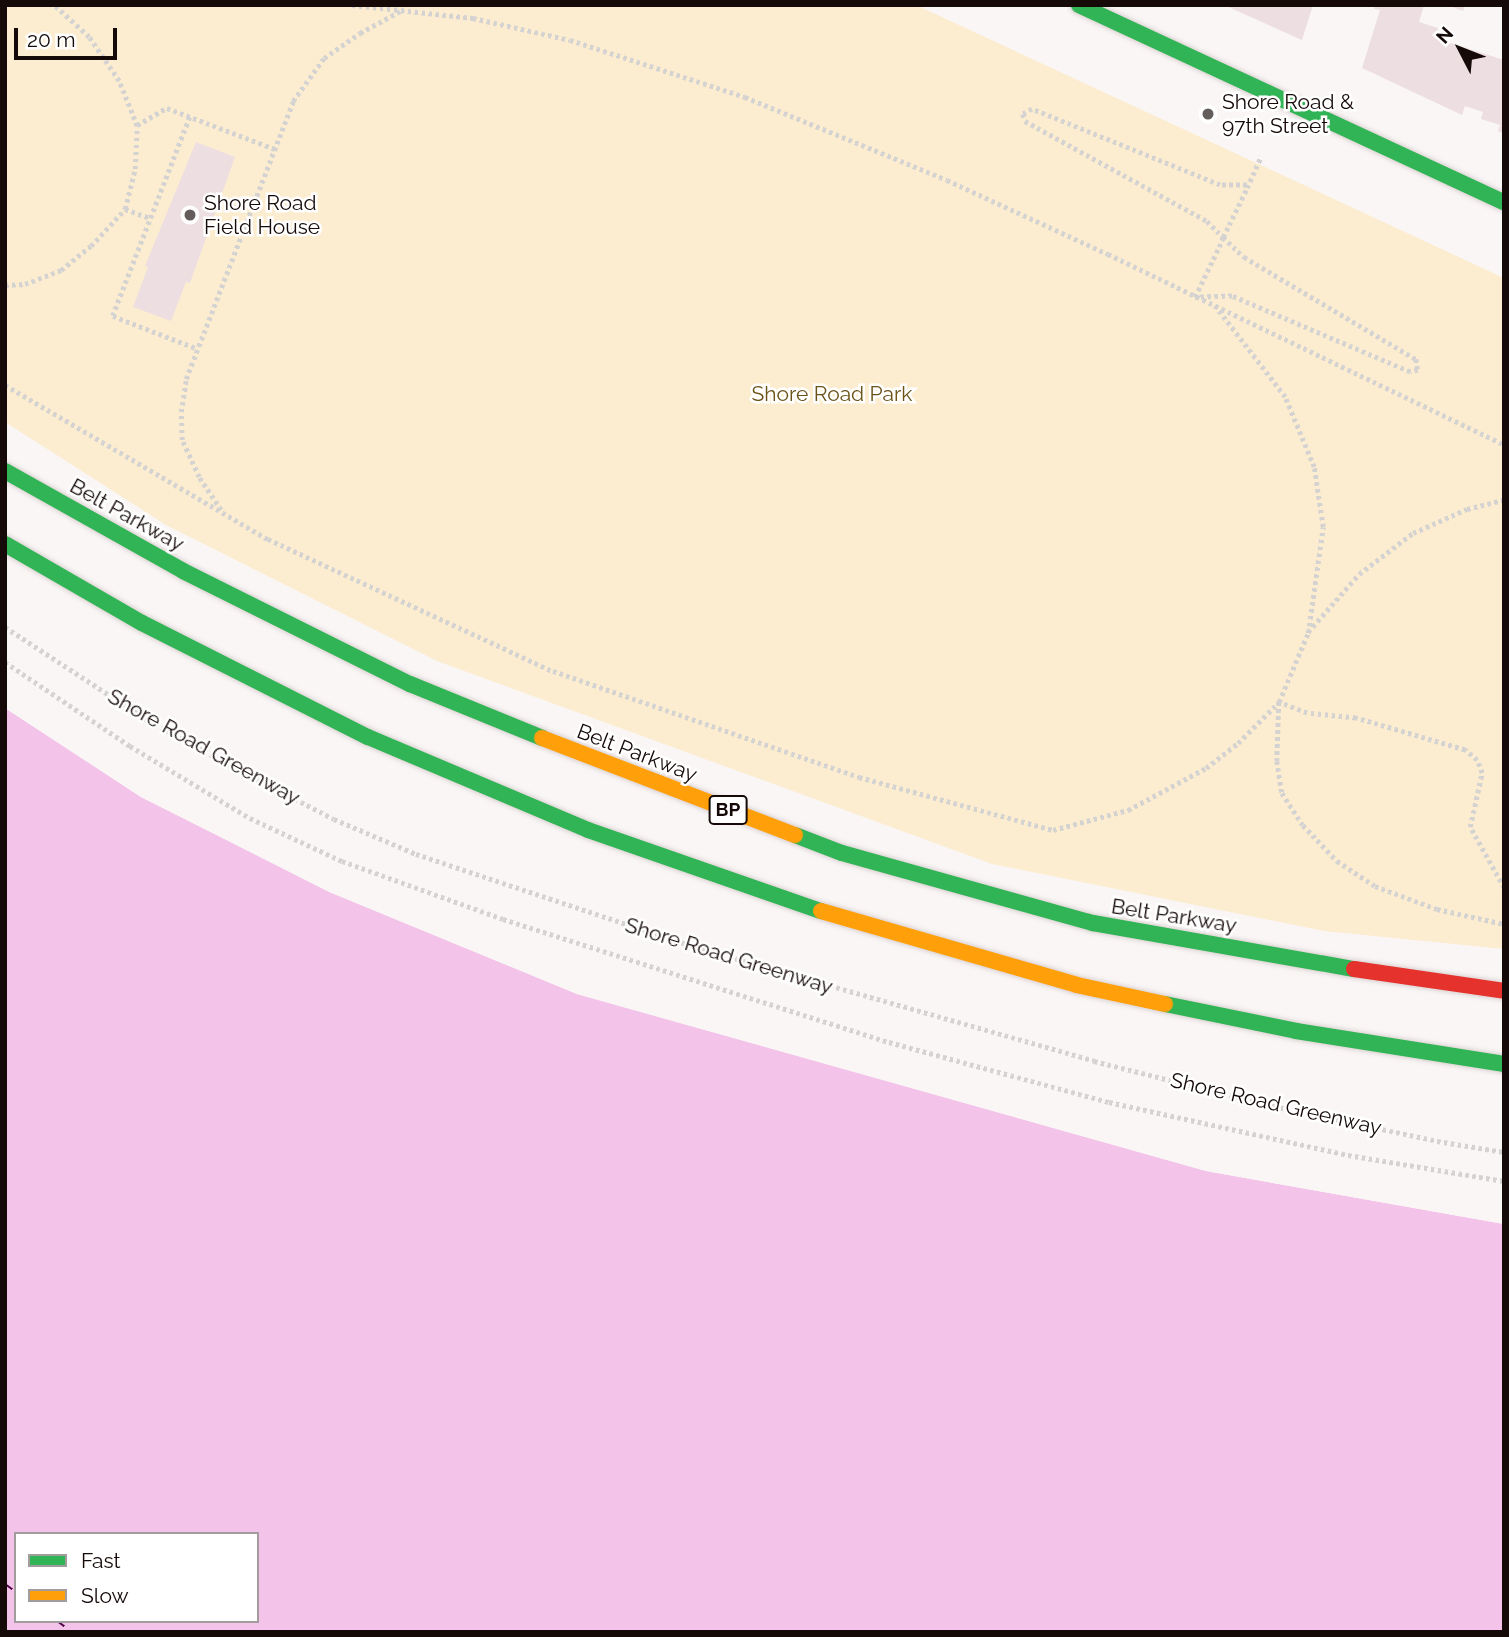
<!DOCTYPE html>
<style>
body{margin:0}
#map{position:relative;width:1509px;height:1637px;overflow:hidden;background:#faf6f6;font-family:Raleway,sans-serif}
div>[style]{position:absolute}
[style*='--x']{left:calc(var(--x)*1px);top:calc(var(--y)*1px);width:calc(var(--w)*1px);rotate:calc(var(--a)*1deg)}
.green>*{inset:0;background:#fcedd0}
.water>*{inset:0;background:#f3c3e9}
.pier>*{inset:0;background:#faf6f6}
.ferry>*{height:2px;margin-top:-1px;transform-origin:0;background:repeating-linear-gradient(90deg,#500049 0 9px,transparent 0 16px)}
.building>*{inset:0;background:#eddee1}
.path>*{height:4.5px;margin-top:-2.25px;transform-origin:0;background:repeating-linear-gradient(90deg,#d5d3d2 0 3.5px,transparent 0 7px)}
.roads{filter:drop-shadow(0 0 2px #dad2d1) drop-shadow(0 0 2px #dad2d1)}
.fast>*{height:16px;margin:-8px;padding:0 8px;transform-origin:8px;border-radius:8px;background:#30b455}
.slow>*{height:16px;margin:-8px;padding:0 8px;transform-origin:8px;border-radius:8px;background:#ff9f0a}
.jam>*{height:16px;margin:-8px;padding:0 8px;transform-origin:8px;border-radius:8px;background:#e5322d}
.dots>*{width:19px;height:19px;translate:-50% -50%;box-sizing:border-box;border:4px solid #fff;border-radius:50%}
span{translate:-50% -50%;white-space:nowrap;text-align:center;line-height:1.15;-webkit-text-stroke:5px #fff;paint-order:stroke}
.shield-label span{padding:2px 5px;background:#fff;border:2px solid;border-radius:5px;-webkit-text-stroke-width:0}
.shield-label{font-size:19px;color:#150a08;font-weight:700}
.poi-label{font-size:21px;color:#150a08}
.left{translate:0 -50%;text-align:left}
.park-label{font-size:21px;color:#6b5318}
.street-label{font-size:21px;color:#150a08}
.frame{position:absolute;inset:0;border:7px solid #150a08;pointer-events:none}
.legend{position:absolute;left:14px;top:1532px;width:245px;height:91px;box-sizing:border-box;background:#fff;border:2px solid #a19d9c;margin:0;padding:9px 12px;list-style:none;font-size:21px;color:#150a08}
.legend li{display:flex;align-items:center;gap:14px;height:35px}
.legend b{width:35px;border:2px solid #a19d9c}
.north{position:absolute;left:1425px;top:14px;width:70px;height:70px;-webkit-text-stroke:5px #fff;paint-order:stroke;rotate:312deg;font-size:19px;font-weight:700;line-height:28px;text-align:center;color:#150a08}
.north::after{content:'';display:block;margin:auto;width:24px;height:32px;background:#150a08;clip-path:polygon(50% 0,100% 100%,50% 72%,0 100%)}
.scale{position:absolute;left:14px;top:28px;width:103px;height:32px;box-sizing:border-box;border:4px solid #150a08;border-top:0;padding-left:9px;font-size:21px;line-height:24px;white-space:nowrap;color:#150a08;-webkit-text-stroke:5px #fff;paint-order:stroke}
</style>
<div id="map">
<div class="green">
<i style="clip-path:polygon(5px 5px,916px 5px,1504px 278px,1504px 949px,1324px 931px,992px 864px,437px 661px,166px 525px,5px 422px)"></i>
</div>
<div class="water">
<i style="clip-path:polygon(evenodd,5px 708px,141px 797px,329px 892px,577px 994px,1206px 1171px,1504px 1224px,1504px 1632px,5px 1632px,5px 708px,16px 1534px,257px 1534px,257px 1621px,16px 1621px,16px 1534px)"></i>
</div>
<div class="pier">
<i style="clip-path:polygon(5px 704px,142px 794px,331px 889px,578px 991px,1207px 1167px,1504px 1220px,1504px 1224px,1206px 1171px,577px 994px,330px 892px,141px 797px,5px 708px)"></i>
</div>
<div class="ferry">
<i style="--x:5;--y:1584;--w:14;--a:36"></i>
<i style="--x:57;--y:1621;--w:19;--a:36"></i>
</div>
<div class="building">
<i style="clip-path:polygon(1224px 5px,1313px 5px,1302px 40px)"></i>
<i style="clip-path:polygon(1375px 5px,1424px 5px,1419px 22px,1438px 28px,1435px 38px,1504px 60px,1504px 133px,1498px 131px,1500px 125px,1481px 119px,1483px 112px,1465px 106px,1462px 115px,1362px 68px,1380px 10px,1374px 9px)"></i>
<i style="clip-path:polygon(1447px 5px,1465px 5px,1463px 11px)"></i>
<i style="clip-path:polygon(196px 142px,235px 157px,190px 283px,186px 282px,171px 321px,133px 307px,148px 267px,145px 266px)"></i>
</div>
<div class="path">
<i style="--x:352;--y:5;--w:122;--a:6.1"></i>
<i style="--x:473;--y:18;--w:99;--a:12.8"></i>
<i style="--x:570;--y:40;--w:184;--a:18"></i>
<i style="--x:745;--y:97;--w:218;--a:22.3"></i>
<i style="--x:947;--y:180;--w:177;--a:24.7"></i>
<i style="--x:1108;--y:254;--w:440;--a:25.7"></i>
<i style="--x:190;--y:117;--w:213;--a:111.2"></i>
<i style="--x:113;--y:316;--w:91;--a:21.2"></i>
<i style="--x:137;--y:125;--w:34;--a:-30"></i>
<i style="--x:167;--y:108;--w:116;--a:20.8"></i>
<i style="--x:1247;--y:185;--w:27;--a:180"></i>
<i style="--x:1220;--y:185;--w:203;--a:-158"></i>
<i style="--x:1032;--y:109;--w:10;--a:151"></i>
<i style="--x:1023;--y:114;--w:7;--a:74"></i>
<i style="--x:1025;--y:121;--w:208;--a:28.8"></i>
<i style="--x:1207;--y:221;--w:23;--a:45"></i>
<i style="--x:1223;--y:237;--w:29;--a:44"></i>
<i style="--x:1244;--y:257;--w:200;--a:30.7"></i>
<i style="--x:1416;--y:359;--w:11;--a:80"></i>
<i style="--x:1418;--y:370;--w:8;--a:166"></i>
<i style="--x:1410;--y:372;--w:194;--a:-156.9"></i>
<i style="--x:1232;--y:296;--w:37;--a:178"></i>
<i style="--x:1195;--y:297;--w:55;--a:-64.4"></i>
<i style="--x:1219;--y:247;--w:11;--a:-68"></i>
<i style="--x:1223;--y:237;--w:13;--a:-63"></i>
<i style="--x:1229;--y:225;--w:41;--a:-64.1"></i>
<i style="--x:1247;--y:188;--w:35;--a:-66"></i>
<i style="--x:125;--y:209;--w:27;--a:20"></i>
<i style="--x:5;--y:285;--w:20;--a:-3"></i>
<i style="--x:25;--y:284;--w:39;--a:-21"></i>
<i style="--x:61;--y:270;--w:38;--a:-39"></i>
<i style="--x:91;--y:246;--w:50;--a:-47.4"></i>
<i style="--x:125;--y:209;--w:41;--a:-76"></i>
<i style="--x:135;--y:169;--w:43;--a:-87.3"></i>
<i style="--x:137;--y:126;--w:48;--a:-111.8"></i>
<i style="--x:119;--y:81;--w:53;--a:-124.3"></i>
<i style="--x:89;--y:37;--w:47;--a:-137.6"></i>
<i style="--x:5;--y:385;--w:305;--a:30.4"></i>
<i style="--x:268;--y:539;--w:314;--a:24.9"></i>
<i style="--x:553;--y:671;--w:324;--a:19.1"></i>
<i style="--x:859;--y:777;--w:201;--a:15.3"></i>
<i style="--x:1053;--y:830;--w:78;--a:-14.9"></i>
<i style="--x:1128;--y:810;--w:89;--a:-28.3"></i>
<i style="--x:1206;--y:768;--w:41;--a:-38"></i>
<i style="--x:1238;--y:743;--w:58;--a:-45"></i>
<i style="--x:1279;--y:702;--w:75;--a:-67.2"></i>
<i style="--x:1308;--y:633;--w:107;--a:-81.9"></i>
<i style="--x:1323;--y:527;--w:61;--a:-98.5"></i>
<i style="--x:1314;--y:467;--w:76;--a:-112.5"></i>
<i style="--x:1285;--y:397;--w:115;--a:-127.6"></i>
<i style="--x:221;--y:510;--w:40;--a:-124"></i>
<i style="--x:199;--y:477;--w:41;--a:-114.7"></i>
<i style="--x:182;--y:440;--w:28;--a:-92"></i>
<i style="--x:181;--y:412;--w:33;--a:-81"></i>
<i style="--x:186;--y:379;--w:298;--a:-68.9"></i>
<i style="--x:293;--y:101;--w:53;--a:-54.2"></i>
<i style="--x:324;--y:58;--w:44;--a:-34.8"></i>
<i style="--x:360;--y:33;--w:50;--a:-28.6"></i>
<i style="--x:5;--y:627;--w:165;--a:33.1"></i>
<i style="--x:143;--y:717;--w:88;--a:29.2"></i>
<i style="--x:220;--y:760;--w:128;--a:27.4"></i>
<i style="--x:334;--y:819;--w:89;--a:23.1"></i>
<i style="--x:416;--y:854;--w:294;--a:18.4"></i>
<i style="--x:695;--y:947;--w:415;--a:15.9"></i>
<i style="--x:1094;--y:1061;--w:185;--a:14.1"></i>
<i style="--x:1273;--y:1106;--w:168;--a:12"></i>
<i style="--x:1437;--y:1141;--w:68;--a:9.3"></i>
<i style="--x:1308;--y:632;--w:77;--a:-48.7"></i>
<i style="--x:1359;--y:574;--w:68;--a:-37.2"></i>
<i style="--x:1413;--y:533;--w:59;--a:-24"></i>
<i style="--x:1467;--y:509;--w:38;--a:-14"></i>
<i style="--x:5;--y:662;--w:151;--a:33.9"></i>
<i style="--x:130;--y:746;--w:140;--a:31"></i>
<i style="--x:250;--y:818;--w:102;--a:25.1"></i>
<i style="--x:342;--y:861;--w:171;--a:19.8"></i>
<i style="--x:503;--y:919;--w:405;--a:17.7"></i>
<i style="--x:889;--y:1042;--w:228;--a:15.3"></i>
<i style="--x:1109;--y:1102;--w:245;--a:12.5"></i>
<i style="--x:1348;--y:1155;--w:158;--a:9.5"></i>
<i style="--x:1504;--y:888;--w:70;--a:-119.1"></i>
<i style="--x:1470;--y:827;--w:55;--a:-77.5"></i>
<i style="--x:1482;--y:773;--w:14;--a:-111"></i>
<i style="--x:1477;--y:760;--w:16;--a:-140"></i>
<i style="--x:1465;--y:750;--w:114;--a:-163.6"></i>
<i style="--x:1356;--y:718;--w:49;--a:-174.2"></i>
<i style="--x:1307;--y:713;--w:30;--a:-159"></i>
<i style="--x:1279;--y:702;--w:59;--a:91.9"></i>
<i style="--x:1277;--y:761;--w:32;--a:81"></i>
<i style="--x:1282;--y:793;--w:38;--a:57"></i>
<i style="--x:1303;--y:825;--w:50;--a:46.6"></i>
<i style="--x:1337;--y:861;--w:45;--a:33.3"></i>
<i style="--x:1375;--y:886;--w:66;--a:20.4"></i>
<i style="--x:1437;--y:909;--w:69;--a:12.6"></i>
</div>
<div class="roads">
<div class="fast">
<i style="--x:1079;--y:5;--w:468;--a:24.9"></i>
<i style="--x:5;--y:471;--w:204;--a:29.3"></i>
<i style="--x:183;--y:571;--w:254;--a:26.5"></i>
<i style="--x:410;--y:684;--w:143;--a:22.2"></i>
<i style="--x:5;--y:544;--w:158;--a:30"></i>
<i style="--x:142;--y:623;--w:253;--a:26.8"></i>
<i style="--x:368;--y:737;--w:239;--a:22.9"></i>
<i style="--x:588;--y:830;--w:247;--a:19.2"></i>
<i style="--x:795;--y:835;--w:50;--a:21"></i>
<i style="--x:842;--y:853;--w:261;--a:15.6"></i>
<i style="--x:1093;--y:923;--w:265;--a:10"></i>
<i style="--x:1165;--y:1004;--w:134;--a:11.6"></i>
<i style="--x:1296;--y:1031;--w:211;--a:9"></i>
</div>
<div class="slow">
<i style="--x:542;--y:738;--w:271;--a:21"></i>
<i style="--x:821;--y:911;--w:266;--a:16.1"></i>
<i style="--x:1077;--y:985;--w:90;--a:12.2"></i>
</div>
<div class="jam">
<i style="--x:1354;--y:969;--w:152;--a:8.3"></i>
</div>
</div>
<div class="dots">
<i style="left:1208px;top:114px;background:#655d5b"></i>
<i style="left:190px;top:215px;background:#655d5b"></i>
</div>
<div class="shield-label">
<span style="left:728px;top:810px">BP</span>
</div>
<div class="poi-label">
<span class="left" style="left:1222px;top:114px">Shore Road &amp;<br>97th Street</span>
<span class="left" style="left:204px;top:215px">Shore Road<br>Field House</span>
</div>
<div class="park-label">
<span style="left:832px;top:394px">Shore Road Park</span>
</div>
<div class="street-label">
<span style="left:127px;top:515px;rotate:29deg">Belt Parkway</span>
<span style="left:204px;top:747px;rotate:29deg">Shore Road Greenway</span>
<span style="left:637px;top:753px;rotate:21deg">Belt Parkway</span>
<span style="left:1174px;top:916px;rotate:9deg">Belt Parkway</span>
<span style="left:729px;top:956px;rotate:17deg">Shore Road Greenway</span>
<span style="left:1276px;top:1104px;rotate:13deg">Shore Road Greenway</span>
</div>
<div class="frame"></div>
<ul class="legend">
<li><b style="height:9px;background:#30b455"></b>Fast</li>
<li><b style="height:9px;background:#ff9f0a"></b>Slow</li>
</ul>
<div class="north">N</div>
<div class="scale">20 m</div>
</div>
